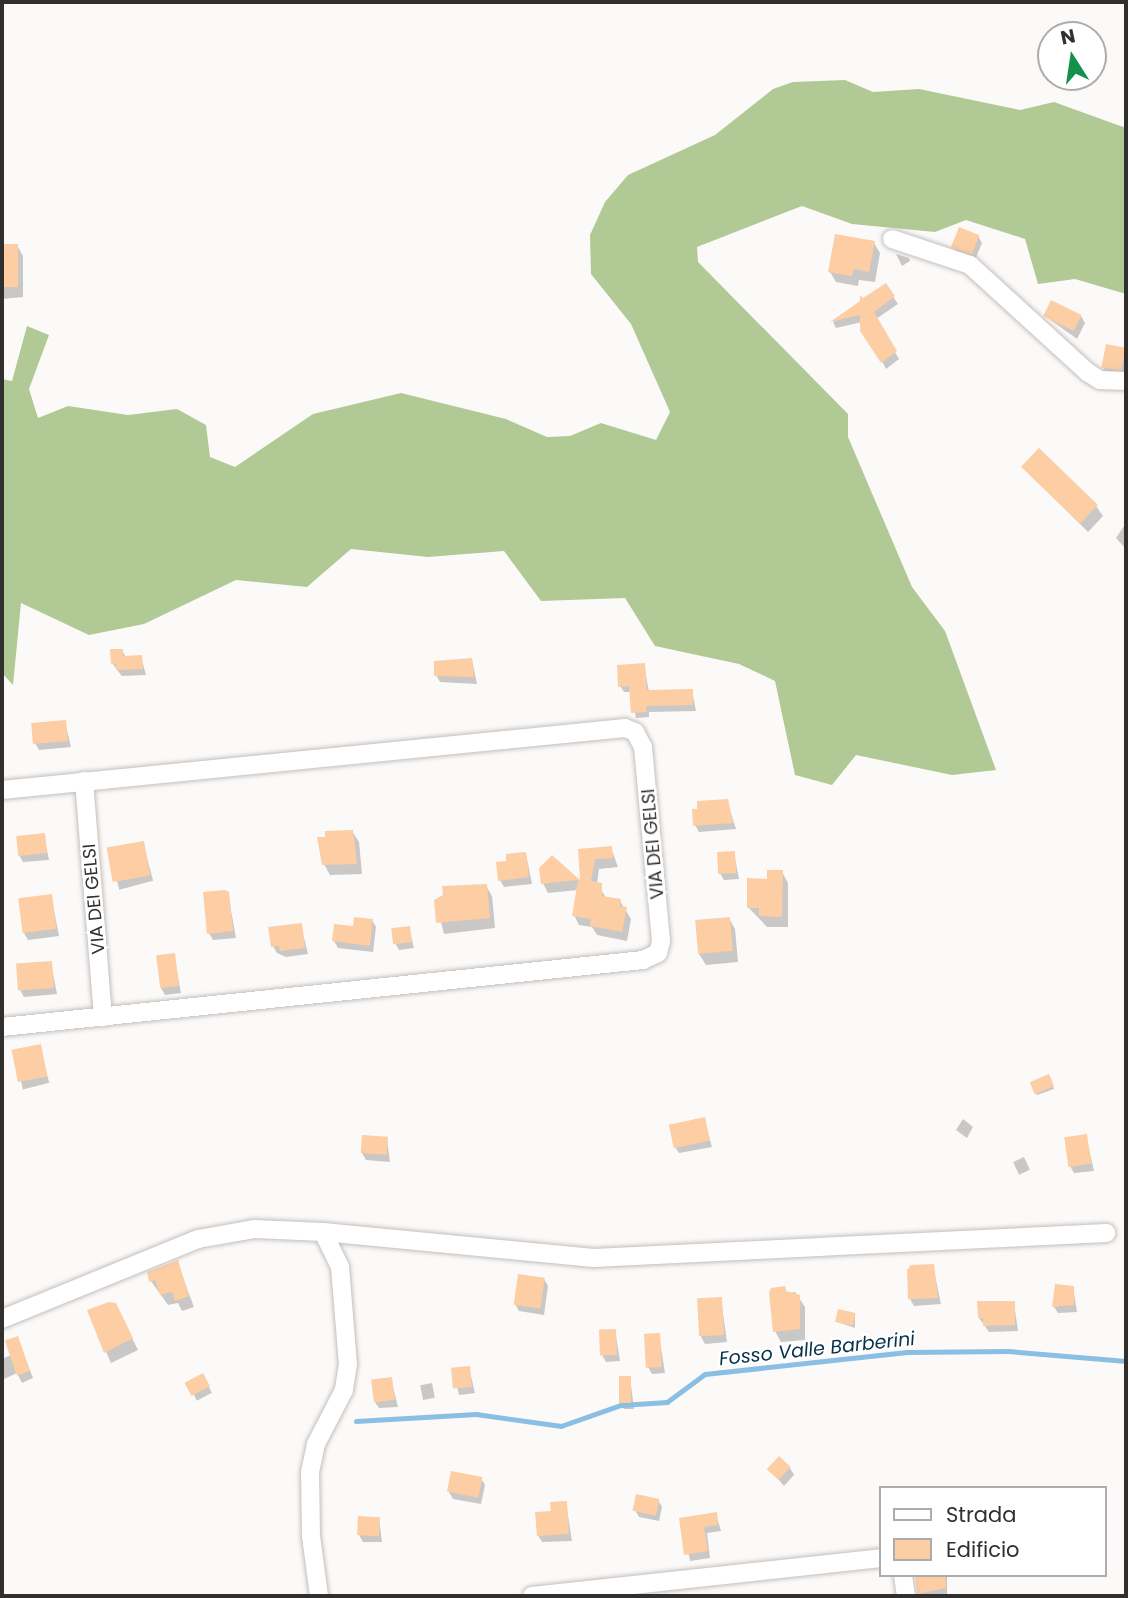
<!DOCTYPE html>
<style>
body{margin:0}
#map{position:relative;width:1128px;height:1598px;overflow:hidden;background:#fcfaf8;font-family:Poppins,sans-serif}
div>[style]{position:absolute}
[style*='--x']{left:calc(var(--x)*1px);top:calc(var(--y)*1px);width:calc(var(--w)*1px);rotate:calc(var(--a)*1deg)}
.forest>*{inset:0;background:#b1c994}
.shadow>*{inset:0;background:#0003;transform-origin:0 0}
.stream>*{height:4.5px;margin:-2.25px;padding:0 2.25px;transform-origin:2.25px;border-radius:2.25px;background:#8abee3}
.building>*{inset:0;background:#fdcda4;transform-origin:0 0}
.roads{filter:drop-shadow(0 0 2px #c2bfbd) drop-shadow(0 0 2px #c2bfbd)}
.street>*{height:18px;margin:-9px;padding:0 9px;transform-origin:9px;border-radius:9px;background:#fff}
span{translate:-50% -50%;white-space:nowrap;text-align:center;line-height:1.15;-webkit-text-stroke:5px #fff;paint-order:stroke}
.street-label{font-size:18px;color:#31302f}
.water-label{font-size:19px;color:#05314a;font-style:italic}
.frame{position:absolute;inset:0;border:4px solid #31302f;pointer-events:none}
.legend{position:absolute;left:879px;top:1486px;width:228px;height:91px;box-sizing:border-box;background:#fff;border:2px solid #adacac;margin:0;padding:9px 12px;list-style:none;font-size:21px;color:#31302f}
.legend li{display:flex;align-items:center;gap:14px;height:35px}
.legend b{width:35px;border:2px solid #adacac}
.north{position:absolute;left:1037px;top:21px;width:70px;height:70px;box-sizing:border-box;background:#fff;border:2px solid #adacac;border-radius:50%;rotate:348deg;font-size:19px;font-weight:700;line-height:28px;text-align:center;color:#31302f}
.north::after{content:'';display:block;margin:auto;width:24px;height:32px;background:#16914d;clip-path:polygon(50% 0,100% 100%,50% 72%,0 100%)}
</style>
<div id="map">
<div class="forest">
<i style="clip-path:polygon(845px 80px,873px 92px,919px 89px,1020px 110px,1054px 102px,1126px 128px,1126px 294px,1075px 279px,1038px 284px,1025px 239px,966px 220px,935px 232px,852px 224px,802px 206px,697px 247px,698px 262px,848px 414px,848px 437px,912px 587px,945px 631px,996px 770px,952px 775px,856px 755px,832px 785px,795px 775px,775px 681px,739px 664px,655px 646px,625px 598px,541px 601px,504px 551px,428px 557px,351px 549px,307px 587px,236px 580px,144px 624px,89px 635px,21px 603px,13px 685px,2px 673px,2px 379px,12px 381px,27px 326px,49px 335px,29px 389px,38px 418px,68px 406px,128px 415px,177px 409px,206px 425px,210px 457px,235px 467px,313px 414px,401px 393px,506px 419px,547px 437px,570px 436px,601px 423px,656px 440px,670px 412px,631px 324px,591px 274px,590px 235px,605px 202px,628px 175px,715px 135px,773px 89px,793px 82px)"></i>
</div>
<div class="shadow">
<i style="clip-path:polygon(978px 236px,982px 243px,975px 260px,957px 253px,953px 247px)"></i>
<i style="clip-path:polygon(874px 243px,880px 253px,875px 282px,859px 280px,858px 286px,836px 282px,830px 272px)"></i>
<i style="clip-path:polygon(2px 245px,17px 245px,23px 256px,23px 297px,2px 299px)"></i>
<i style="clip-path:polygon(896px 254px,909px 258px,910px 261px,902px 266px)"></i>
<i style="clip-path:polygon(885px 285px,898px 304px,876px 319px,899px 359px,886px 369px,862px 322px,836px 328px,833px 322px)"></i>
<i style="clip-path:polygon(1045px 316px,1081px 316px,1085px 323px,1077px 339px)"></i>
<i style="clip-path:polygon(1107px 346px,1126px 349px,1126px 376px,1107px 374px,1103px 367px)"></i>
<i style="clip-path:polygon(1023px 467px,1096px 506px,1103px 516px,1088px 532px)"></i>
<i style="clip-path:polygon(1126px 523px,1126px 549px,1116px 538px)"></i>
<i style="clip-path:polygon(122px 651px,126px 657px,141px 657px,146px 675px,122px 676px,117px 670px,113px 664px)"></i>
<i style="clip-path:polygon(472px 660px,477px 684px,440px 682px,436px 675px)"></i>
<i style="clip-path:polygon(644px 665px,649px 692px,692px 691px,696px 711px,649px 712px,649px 717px,636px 718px,631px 692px,624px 692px,620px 686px)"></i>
<i style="clip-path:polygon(65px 722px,71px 747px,39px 750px,35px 743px)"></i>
<i style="clip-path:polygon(727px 801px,736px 829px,699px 832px,695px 825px,699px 811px)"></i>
<i style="clip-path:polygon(352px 831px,359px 842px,362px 874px,330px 875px,324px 864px)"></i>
<i style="clip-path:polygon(44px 835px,49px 860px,23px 862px,19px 855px)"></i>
<i style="left:143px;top:843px;width:39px;height:35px;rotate:75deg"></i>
<i style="clip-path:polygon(611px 848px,618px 867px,599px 869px,597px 884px,607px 899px,620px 901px,631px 919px,627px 941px,597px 935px,592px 927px,579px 925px,574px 915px,578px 890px,548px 893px,543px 883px,552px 857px,582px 884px,579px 850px)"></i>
<i style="clip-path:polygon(734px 853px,739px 879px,724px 880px,720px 873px)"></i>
<i style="clip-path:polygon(526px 854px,532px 884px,504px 887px,500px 880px,508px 863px)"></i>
<i style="clip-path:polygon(782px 872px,788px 883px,788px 927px,767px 927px,748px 907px,769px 880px)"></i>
<i style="clip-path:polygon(486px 886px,492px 896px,495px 928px,444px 934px,436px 901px)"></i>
<i style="clip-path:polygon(228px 894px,236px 938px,213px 940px,209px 933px)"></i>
<i style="clip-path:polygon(51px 895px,59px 936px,28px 940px,24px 933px)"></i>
<i style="clip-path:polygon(729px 918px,735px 929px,738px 962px,706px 965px,699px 954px)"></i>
<i style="clip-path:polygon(372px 920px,376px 927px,373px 952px,338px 948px,334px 941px)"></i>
<i style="clip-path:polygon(301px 925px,308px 954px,286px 957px,277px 953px,273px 946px)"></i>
<i style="clip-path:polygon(409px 928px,414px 948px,399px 950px,395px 943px)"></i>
<i style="clip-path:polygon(174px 955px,181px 993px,165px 995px,161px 988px)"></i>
<i style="clip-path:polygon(51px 963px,57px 994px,24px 997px,20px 990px)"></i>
<i style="left:40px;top:1046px;width:38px;height:27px;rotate:76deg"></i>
<i style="clip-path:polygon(1050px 1079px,1054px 1089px,1037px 1095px,1035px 1092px)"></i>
<i style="clip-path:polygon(704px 1119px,712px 1147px,679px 1153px,675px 1147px)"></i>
<i style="clip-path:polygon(963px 1119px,973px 1127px,967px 1138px,956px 1130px)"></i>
<i style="clip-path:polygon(1086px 1136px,1094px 1171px,1074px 1173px,1070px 1166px)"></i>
<i style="clip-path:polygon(387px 1139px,390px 1162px,366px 1160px,362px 1153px)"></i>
<i style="left:1024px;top:1157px;width:14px;height:12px;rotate:65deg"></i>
<i style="clip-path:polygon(177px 1262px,194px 1307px,182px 1311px,178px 1303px,168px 1305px,151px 1281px)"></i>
<i style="clip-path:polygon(933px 1266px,941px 1304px,914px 1306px,910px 1299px)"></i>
<i style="clip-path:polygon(544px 1279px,548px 1286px,544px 1315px,519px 1311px,515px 1304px)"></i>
<i style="clip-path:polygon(1073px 1287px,1077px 1312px,1058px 1313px,1054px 1307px)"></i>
<i style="clip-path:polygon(784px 1288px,787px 1293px,795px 1292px,805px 1307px,805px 1340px,781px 1342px,775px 1331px)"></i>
<i style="clip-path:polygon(721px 1299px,727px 1342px,705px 1344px,701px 1337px)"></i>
<i style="clip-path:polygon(1014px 1303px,1018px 1331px,989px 1332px,979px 1318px)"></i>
<i style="clip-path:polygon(88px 1312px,121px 1316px,138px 1350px,111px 1363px)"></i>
<i style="clip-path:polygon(855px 1315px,855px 1328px,837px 1322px)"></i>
<i style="clip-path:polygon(615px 1330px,620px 1361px,606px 1362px,602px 1355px)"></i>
<i style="clip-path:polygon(659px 1335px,665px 1373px,652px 1374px,648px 1367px)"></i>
<i style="clip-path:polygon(17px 1338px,33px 1378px,22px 1383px,17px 1373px,2px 1380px,2px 1359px,13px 1354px)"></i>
<i style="clip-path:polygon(469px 1368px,475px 1393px,459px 1395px,453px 1369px)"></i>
<i style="left:203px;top:1376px;width:19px;height:17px;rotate:62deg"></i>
<i style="clip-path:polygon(630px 1377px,634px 1409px,624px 1409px,620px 1402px)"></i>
<i style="clip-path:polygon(391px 1379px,398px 1407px,379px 1408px,375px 1402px)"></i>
<i style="left:432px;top:1383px;width:15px;height:12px;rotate:79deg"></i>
<i style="clip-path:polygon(790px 1468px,794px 1475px,784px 1486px,770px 1470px)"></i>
<i style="clip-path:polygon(481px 1478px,485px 1485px,481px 1504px,453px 1499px,449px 1492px)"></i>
<i style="clip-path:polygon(658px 1500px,662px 1507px,659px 1521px,639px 1517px,635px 1510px)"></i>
<i style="clip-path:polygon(566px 1503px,572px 1541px,542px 1542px,538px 1535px)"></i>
<i style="clip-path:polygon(716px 1514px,721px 1531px,707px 1533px,710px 1558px,690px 1561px,681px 1519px)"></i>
<i style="clip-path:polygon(379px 1519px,382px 1542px,363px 1542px,359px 1535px)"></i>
<i style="left:919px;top:1575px;width:28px;height:21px"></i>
</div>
<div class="stream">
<i style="--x:356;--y:1421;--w:120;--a:-3.3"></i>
<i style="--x:476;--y:1414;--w:86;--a:8"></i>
<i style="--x:561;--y:1426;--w:64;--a:-19.3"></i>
<i style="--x:621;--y:1405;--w:46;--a:-3.7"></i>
<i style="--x:667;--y:1402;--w:47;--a:-36.4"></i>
<i style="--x:705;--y:1374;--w:203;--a:-6.2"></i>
<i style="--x:907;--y:1352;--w:101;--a:-0.6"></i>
<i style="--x:1008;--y:1351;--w:118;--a:4.8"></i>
</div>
<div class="building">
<i style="left:959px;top:227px;width:22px;height:22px;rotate:22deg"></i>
<i style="clip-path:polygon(835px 234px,875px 241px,869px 272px,854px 269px,852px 276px,828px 272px)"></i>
<i style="left:2px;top:244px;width:16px;height:43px"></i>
<i style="clip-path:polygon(886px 283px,895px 296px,874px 312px,897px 351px,881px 363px,860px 331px,860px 315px,830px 322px,860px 301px,860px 295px,863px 298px)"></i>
<i style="left:1051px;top:300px;width:34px;height:18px;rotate:26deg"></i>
<i style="left:1106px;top:344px;width:20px;height:24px;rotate:11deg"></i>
<i style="left:1039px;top:448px;width:82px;height:26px;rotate:44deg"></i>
<i style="clip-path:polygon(110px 649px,123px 649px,123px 656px,142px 655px,143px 669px,116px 670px,116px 664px,111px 664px)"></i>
<i style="clip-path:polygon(472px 658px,474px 677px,434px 676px,434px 661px)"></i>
<i style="clip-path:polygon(645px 663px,647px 690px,693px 689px,693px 705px,646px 706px,647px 712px,631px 713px,629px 686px,618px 687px,617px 665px)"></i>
<i style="left:66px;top:720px;width:21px;height:35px;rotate:85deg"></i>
<i style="clip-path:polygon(728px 799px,733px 823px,693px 826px,692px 809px,697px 809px,697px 801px)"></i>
<i style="clip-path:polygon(353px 830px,357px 864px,322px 865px,317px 837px,325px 837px,325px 831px)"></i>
<i style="left:45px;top:833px;width:20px;height:29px;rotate:84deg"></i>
<i style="left:144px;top:841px;width:35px;height:38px;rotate:80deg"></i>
<i style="clip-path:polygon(612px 846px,613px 858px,595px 859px,591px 881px,602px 883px,602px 896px,621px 899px,620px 906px,627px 907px,622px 932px,590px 926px,591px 919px,572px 916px,578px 880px,541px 884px,539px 868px,552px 855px,580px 880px,578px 849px)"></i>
<i style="left:735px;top:851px;width:22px;height:18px;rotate:87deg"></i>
<i style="clip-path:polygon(526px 852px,529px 877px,498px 881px,496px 862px,506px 861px,506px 854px)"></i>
<i style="clip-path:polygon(767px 870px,783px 870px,782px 917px,759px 916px,759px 908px,747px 908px,747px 878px,767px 879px)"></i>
<i style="clip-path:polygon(487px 884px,490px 918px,436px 923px,434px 900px,443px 895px,442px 886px)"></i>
<i style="clip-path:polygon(225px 890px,229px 892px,233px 931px,207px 934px,203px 892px)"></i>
<i style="left:52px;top:894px;width:35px;height:34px;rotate:83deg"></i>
<i style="clip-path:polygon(354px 917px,373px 919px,370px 946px,332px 941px,334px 924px,353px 926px)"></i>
<i style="left:730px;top:917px;width:34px;height:35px;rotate:85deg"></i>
<i style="clip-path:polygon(302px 923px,305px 948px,280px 951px,279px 946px,271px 947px,268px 927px)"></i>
<i style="left:410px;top:926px;width:16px;height:19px;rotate:83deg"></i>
<i style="left:175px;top:953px;width:33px;height:19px;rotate:83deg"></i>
<i style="left:52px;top:961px;width:27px;height:36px;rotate:86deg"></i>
<i style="left:41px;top:1044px;width:33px;height:30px;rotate:79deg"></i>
<i style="left:1049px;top:1074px;width:13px;height:21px;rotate:67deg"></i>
<i style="left:705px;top:1117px;width:24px;height:37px;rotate:78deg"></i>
<i style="left:1087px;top:1134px;width:30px;height:23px;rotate:82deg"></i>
<i style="left:362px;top:1135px;width:26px;height:18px;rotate:4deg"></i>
<i style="clip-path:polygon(178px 1260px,189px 1296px,175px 1301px,172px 1292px,160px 1295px,155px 1280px,149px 1282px,147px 1272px)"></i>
<i style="clip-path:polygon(934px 1264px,938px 1298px,908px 1299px,907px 1270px,911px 1265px)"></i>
<i style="left:518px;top:1274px;width:27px;height:31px;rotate:8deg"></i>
<i style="clip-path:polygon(1055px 1284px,1074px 1286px,1074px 1305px,1052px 1307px)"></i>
<i style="clip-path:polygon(785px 1286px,786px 1291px,800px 1295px,800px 1329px,773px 1332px,769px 1293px,771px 1288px)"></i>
<i style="left:722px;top:1297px;width:38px;height:25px;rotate:87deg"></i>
<i style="clip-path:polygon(977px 1301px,1015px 1301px,1015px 1325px,983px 1326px,983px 1318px,978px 1318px)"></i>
<i style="clip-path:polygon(109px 1302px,116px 1303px,133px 1338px,104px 1353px,87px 1310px)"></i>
<i style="left:838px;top:1309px;width:18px;height:13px;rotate:13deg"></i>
<i style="left:616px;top:1329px;width:26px;height:17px;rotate:88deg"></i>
<i style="left:660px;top:1333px;width:34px;height:16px;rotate:87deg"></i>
<i style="left:18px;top:1336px;width:37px;height:14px;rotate:71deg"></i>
<i style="left:470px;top:1366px;width:21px;height:19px;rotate:85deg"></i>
<i style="left:203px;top:1373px;width:15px;height:21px;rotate:62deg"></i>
<i style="left:619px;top:1376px;width:12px;height:27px"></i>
<i style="left:392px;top:1377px;width:23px;height:21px;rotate:83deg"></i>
<i style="left:779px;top:1456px;width:16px;height:18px;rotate:43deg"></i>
<i style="left:451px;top:1471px;width:32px;height:21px;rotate:11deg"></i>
<i style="left:636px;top:1494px;width:24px;height:17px;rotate:12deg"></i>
<i style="clip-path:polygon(567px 1501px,569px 1534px,537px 1536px,535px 1512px,551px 1511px,550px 1502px)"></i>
<i style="clip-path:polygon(717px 1512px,718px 1525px,704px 1527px,708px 1551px,684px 1555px,679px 1518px)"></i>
<i style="left:358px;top:1516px;width:22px;height:19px;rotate:3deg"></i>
<i style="clip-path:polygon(915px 1575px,945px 1575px,946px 1588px,917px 1594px)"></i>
</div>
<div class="roads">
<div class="street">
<i style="--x:892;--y:239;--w:82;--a:18.4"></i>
<i style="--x:970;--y:265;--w:159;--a:42.4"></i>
<i style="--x:1087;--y:372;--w:15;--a:32"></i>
<i style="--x:1100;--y:380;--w:26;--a:2"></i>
<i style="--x:84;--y:781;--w:237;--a:85.4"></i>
<i style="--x:2;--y:790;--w:626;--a:-5.68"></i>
<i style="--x:625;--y:728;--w:11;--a:22"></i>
<i style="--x:635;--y:732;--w:17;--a:62"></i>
<i style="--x:643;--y:747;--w:195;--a:84.7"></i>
<i style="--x:661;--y:941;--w:12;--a:104"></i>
<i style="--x:658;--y:953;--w:17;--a:155"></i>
<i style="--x:643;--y:960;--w:644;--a:174.03"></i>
<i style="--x:323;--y:1232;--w:272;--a:5.5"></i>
<i style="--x:594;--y:1258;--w:513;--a:-2.8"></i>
<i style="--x:2;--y:1319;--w:212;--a:-22.2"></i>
<i style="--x:198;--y:1239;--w:58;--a:-10"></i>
<i style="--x:255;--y:1229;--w:68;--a:2.5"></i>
<i style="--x:323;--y:1232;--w:39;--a:64"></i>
<i style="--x:340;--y:1267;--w:97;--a:85.3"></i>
<i style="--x:348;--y:1364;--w:26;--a:99"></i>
<i style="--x:344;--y:1390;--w:61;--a:117.4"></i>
<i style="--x:316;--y:1444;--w:29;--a:102"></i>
<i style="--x:310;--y:1472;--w:64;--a:89.1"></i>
<i style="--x:311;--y:1536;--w:61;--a:82.4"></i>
<i style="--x:903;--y:1575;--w:21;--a:82"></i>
<i style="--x:532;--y:1596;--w:351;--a:-6.2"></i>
</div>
</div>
<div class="street-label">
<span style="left:653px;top:844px;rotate:-95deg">VIA DEI GELSI</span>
<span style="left:94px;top:899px;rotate:-95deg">VIA DEI GELSI</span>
</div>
<div class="water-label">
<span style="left:817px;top:1349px;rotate:-6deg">Fosso Valle Barberini</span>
</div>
<div class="frame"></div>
<ul class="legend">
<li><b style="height:9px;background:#fff"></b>Strada</li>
<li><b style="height:19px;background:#fdcda4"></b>Edificio</li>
</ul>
<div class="north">N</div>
</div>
